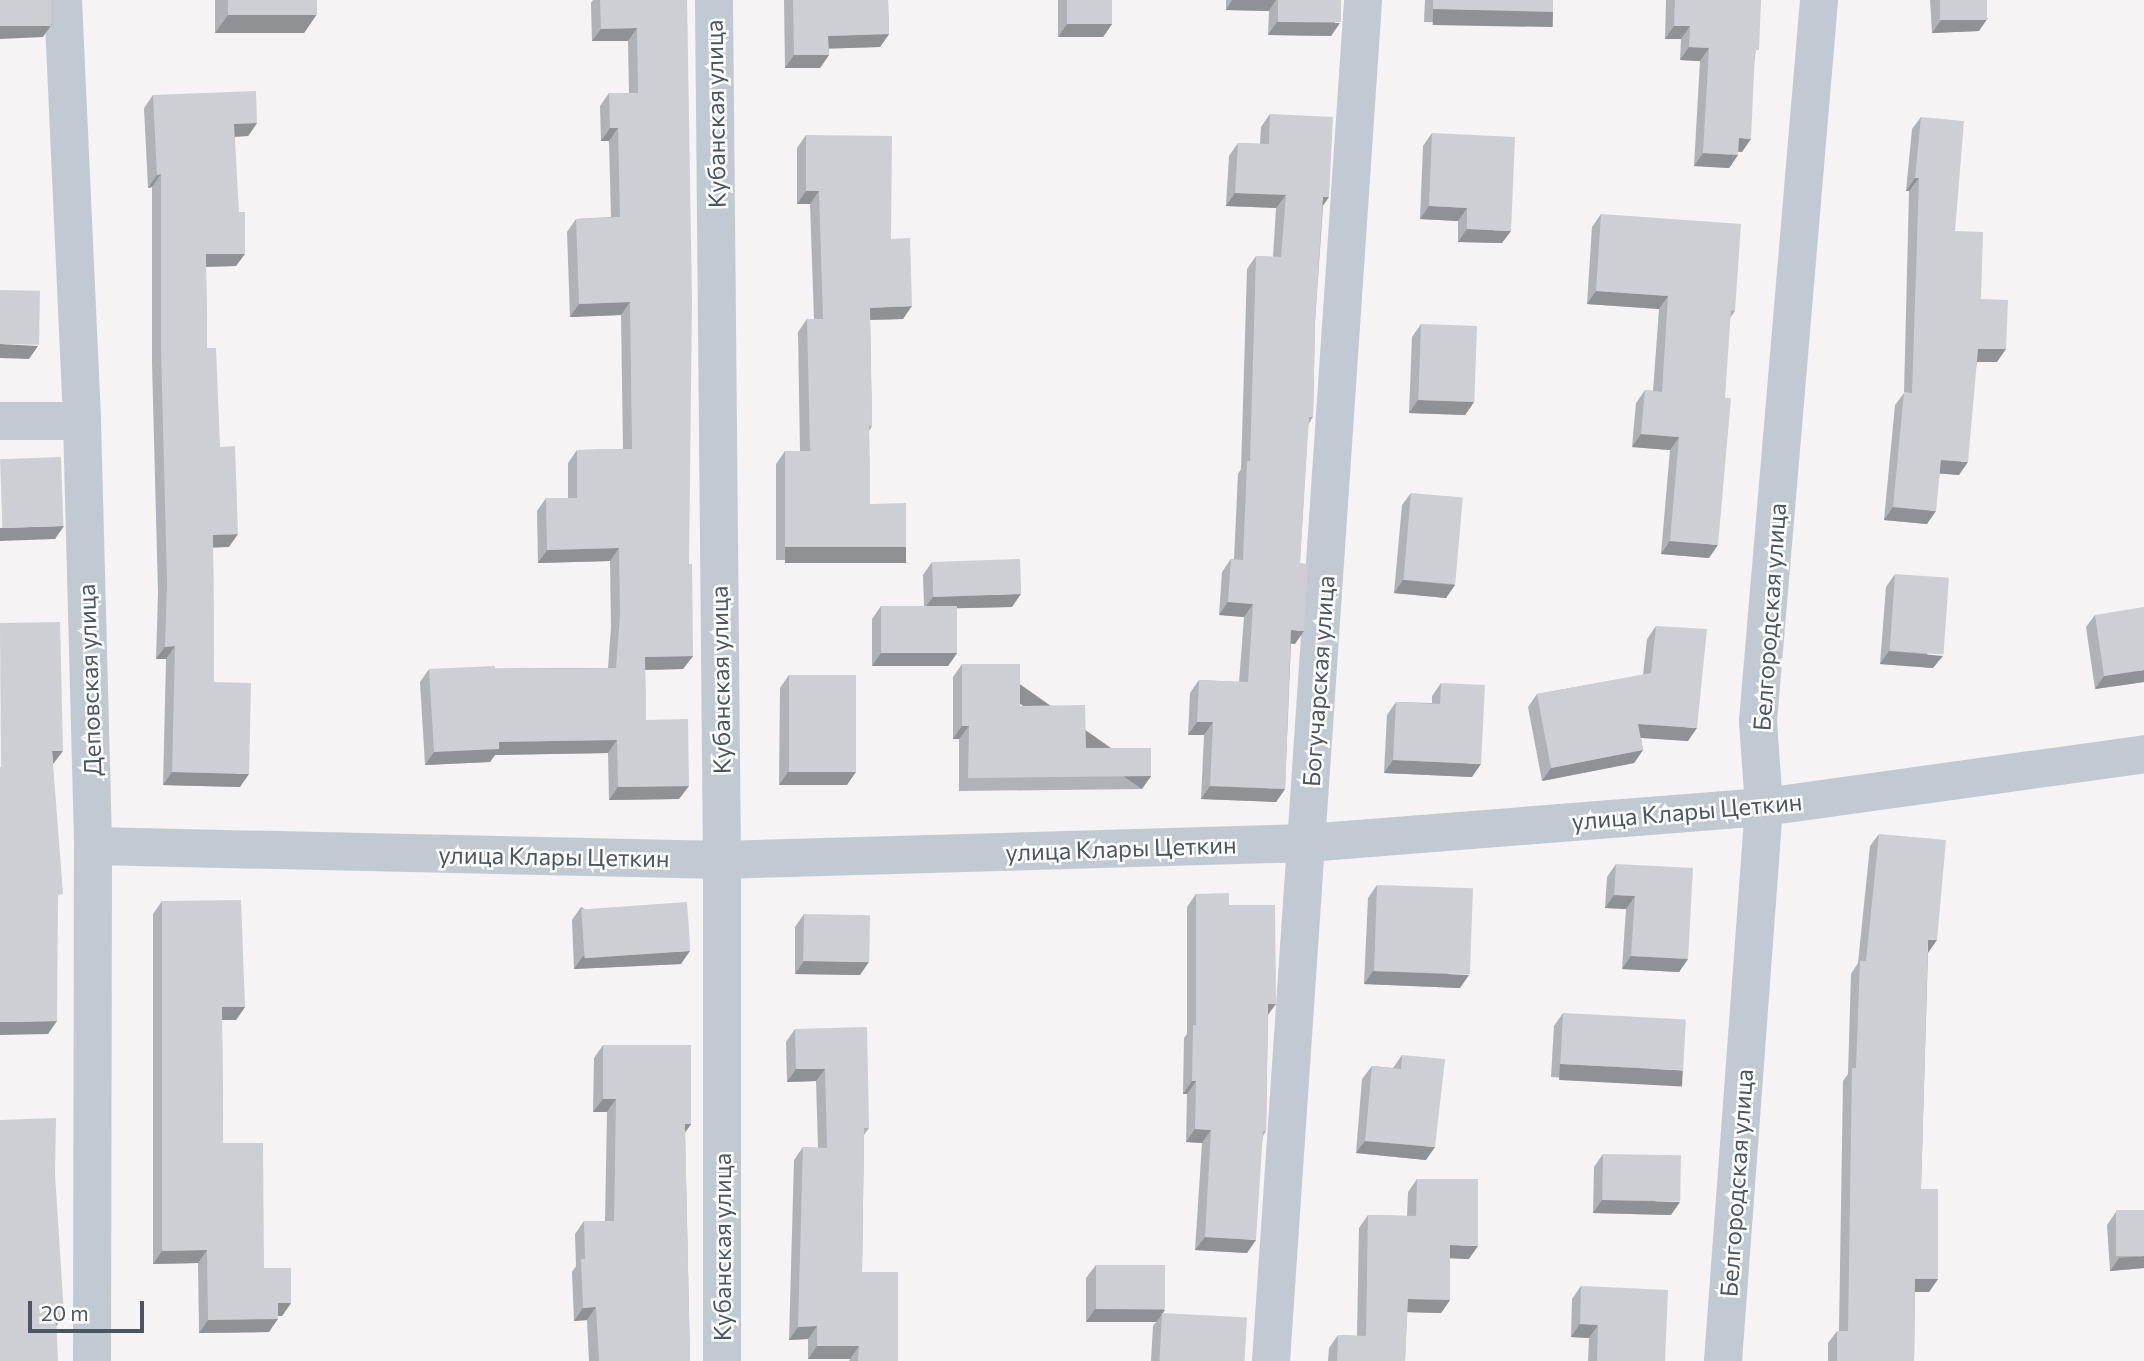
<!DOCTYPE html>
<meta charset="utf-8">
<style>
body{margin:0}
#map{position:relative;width:2144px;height:1361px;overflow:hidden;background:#f5f3f3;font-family:Commissioner,sans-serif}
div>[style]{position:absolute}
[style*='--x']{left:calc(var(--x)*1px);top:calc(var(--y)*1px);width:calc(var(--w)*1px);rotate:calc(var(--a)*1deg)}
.minor>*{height:38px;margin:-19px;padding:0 19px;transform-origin:19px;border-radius:19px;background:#c1cad2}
.wall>*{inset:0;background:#b0b2b7}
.shaded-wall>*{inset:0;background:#909195;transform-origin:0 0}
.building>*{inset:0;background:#cdcfd5;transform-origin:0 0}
span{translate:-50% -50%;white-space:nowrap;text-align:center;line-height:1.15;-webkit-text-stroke:5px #fff;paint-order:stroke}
.street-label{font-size:24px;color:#4a5661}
.scale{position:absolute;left:28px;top:1301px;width:116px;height:32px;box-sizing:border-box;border:4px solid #4a5661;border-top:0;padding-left:9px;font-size:21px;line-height:24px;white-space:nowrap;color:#4a5661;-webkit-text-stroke:5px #fff;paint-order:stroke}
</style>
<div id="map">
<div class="minor">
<i style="--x:63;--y:0;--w:421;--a:87.4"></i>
<i style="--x:82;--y:421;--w:425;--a:88.5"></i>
<i style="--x:93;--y:846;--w:515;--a:90.11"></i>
<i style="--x:714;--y:0;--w:860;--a:89.47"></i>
<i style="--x:722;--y:860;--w:501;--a:90"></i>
<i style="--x:0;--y:421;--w:82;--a:0"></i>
<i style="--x:93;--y:846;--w:629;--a:1.28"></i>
<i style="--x:722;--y:860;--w:585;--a:-1.66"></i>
<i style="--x:1307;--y:843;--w:458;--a:-4.5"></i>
<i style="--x:1764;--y:807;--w:384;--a:-7.9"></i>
<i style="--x:1271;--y:1361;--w:1364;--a:-86.13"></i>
<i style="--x:1723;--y:1361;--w:556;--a:-85.77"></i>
<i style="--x:1764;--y:807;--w:86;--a:-94"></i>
<i style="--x:1758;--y:721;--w:724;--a:-85.16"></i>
</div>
<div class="wall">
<i style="clip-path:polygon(215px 0,317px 0,317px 14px,304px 33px,215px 33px)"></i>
<i style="clip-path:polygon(593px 0,687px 0,689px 564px,693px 656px,683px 669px,645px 670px,646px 720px,679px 799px,609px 800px,608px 753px,495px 755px,490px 762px,425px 765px,420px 682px,429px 669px,608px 668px,611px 627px,610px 561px,538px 563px,537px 511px,546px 498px,568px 498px,568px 463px,577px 450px,623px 449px,621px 315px,570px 317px,567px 232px,576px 219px,611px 217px,609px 141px,601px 141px,600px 106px,609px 93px,629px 93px,628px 41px,592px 41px,591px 3px)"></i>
<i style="clip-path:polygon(784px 0,888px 0,889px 34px,880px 47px,829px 48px,829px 55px,820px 68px,785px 68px)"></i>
<i style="clip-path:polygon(1058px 0,1112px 0,1112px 24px,1103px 37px,1058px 37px)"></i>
<i style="clip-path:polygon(1226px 0,1341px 0,1331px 36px,1268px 35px,1269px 11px,1226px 10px)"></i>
<i style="clip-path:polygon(1425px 0,1553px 0,1553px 12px,1544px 25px,1424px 22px)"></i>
<i style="clip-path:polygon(1666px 0,1761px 0,1755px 56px,1742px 152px,1738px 152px,1738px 155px,1729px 168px,1694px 166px,1700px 61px,1680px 60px,1681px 39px,1665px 39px)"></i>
<i style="clip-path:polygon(1930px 0,1987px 0,1979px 31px,1932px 33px)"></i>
<i style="clip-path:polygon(153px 95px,257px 123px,248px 136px,235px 137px,236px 266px,206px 267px,207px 348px,220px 447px,229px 547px,213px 547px,214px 682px,240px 787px,163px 785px,166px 659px,156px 659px,158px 593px,152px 363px,152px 187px,148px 188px,144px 108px)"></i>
<i style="clip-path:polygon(1270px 114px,1323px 207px,1315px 322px,1313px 417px,1308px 425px,1295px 644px,1291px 643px,1285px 789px,1276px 802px,1201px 799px,1204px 735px,1188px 735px,1190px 693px,1199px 680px,1239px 682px,1244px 617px,1219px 615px,1222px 572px,1231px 559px,1234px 559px,1238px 474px,1241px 469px,1247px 269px,1256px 256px,1273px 257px,1276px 208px,1226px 206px,1229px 156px,1238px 143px,1260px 144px,1261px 127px)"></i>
<i style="clip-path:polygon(1921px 117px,1955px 231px,1981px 299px,1997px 362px,1977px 362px,1959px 475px,1940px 473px,1927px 524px,1884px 520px,1895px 405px,1904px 393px,1909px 191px,1906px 191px,1912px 129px)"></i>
<i style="clip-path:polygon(1432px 133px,1502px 243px,1458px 242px,1458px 221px,1420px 219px,1423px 146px)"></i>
<i style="clip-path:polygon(806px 135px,891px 239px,903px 319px,870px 320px,872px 426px,869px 431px,870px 504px,906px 547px,897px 560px,776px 560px,776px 464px,785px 451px,800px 451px,798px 332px,807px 319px,814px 319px,810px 204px,797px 204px,797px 148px)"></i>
<i style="clip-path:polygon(1601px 214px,1735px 311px,1730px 318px,1709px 558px,1661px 554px,1670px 450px,1632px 447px,1636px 403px,1645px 390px,1653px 391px,1659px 309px,1587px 304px,1592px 227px)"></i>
<i style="clip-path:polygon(1421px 324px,1474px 402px,1465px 415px,1409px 413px,1412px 337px)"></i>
<i style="clip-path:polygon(1411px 493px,1455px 585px,1446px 598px,1394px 593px,1402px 505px)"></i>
<i style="clip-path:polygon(932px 562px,1012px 607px,957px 608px,957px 653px,948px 666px,872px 666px,872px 619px,881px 606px,924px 606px,923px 575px)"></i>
<i style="clip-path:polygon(1895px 574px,1933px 668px,1880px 664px,1886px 587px)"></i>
<i style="clip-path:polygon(2095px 615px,2144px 682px,2095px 689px,2086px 627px)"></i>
<i style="clip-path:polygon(1656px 626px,1688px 741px,1641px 738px,1643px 750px,1634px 763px,1542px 781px,1528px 707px,1537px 694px,1643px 675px,1647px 639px)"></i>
<i style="clip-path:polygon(962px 664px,1020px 706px,1086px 748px,1151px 776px,1142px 789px,959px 791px,959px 739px,953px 739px,953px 677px)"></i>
<i style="clip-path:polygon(789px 675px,847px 785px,779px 785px,780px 688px)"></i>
<i style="clip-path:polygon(1441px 683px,1472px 777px,1384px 773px,1387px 715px,1396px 702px,1432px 703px,1432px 696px)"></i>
<i style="clip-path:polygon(1879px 834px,1928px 953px,1921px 1189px,1938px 1279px,1929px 1292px,1915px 1292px,1914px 1361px,1828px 1361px,1828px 1343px,1837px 1331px,1839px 1331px,1843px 1081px,1848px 1074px,1851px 974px,1858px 963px,1870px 846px)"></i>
<i style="clip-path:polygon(1616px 864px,1688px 959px,1679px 972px,1622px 969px,1626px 909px,1605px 908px,1607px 877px)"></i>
<i style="clip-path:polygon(1377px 885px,1460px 988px,1364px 984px,1368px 898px)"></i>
<i style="clip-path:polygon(1196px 894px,1229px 905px,1268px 1015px,1266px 1131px,1263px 1136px,1247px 1253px,1195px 1250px,1202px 1143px,1186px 1142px,1187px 1094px,1183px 1094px,1184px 1038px,1187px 1034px,1187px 907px)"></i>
<i style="clip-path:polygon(162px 901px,245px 1007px,236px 1020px,222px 1020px,223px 1143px,264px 1268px,291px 1303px,282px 1316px,278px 1316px,269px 1332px,199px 1333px,198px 1263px,153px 1264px,153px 914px)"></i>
<i style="clip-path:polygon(581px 907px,681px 964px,574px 969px,572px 920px)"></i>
<i style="clip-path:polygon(804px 914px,860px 975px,795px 974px,795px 927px)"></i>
<i style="clip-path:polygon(1563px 1013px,1674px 1084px,1551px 1077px,1554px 1026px)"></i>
<i style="clip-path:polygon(795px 1029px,869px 1128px,864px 1135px,862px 1272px,898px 1361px,849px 1361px,850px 1359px,808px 1359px,808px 1339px,789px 1340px,794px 1160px,803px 1147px,818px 1148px,816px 1081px,787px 1082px,786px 1042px)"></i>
<i style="clip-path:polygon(603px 1045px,691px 1124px,685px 1132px,690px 1361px,589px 1361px,587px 1320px,574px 1321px,572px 1272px,576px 1266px,575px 1234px,584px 1221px,605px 1221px,607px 1112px,593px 1112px,594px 1058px)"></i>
<i style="clip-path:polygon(1402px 1055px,1426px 1160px,1356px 1153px,1362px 1079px,1372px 1066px,1393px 1068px)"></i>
<i style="clip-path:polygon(1603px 1154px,1671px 1215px,1593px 1213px,1594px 1167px)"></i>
<i style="clip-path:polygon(1417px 1179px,1469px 1259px,1450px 1258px,1450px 1300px,1441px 1313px,1407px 1312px,1405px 1361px,1328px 1361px,1329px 1348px,1338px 1335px,1357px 1336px,1359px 1228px,1368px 1215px,1407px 1216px,1408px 1192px)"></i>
<i style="clip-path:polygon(2116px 1212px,2144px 1268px,2110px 1271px,2107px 1225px)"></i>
<i style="clip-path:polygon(1096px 1265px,1165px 1310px,1162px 1313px,1244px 1361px,1151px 1361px,1153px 1326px,1156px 1322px,1086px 1322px,1086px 1278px)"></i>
<i style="clip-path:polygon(1581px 1286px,1665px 1361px,1588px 1361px,1589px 1338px,1571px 1337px,1572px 1299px)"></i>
</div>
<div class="shaded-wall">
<i style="clip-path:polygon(1232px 0,1276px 0,1269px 11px,1226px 10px)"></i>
<i style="left:1433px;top:9px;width:120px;height:16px;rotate:1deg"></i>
<i style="clip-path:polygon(317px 14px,304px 33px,215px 33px,228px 15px)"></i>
<i style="clip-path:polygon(1988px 18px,1979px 31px,1932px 33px,1941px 20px)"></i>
<i style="clip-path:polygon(1277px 22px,1340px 23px,1331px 36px,1268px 35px)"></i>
<i style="clip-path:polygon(52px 24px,43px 37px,0 39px,0 26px)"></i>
<i style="clip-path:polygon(1067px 24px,1112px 24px,1103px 37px,1058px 37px)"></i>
<i style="clip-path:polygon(1674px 26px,1690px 26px,1681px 39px,1665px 39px)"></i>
<i style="clip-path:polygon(637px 28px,628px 41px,592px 41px,601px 29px)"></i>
<i style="clip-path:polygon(889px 34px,880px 47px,819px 49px,828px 36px)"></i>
<i style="clip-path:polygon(1689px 47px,1709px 48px,1700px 61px,1680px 60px)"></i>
<i style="clip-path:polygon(794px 55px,829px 55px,820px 68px,785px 68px)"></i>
<i style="clip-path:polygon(257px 123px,248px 136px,225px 137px,234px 124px)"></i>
<i style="clip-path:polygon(610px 128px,618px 128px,609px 141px,601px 141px)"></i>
<i style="clip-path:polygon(1739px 138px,1751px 139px,1742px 152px,1730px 151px)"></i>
<i style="clip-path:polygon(1703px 153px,1738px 155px,1729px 168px,1694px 166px)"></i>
<i style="clip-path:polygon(161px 174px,152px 187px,148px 188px,157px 175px)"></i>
<i style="clip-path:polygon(1915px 178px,1919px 178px,1909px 191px,1906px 191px)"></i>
<i style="clip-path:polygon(806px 191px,819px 191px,810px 204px,797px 204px)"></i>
<i style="clip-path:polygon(1235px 193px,1286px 195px,1276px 208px,1226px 206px)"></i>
<i style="clip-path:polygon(1323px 197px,1329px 197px,1320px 210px)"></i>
<i style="clip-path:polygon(1429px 206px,1467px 208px,1458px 221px,1420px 219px)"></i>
<i style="clip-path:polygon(1467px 229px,1511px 231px,1502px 243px,1458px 242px)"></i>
<i style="clip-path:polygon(206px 254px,245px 254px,236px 266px,197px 267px)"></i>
<i style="clip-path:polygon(1596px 291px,1668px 296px,1659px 309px,1587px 304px)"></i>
<i style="clip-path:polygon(630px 302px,621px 315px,570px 317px,579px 304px)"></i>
<i style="clip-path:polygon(912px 306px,903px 319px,861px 320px,870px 308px)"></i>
<i style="clip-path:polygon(0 344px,38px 346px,29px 359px,0 358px)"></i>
<i style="clip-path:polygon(1978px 349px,2006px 349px,1997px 362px,1969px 362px)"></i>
<i style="clip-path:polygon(1418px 400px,1474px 402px,1465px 415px,1409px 413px)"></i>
<i style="clip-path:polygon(1641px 434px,1679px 437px,1670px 450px,1632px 447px)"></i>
<i style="clip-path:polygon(1941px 460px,1968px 462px,1959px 475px,1932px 473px)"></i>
<i style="clip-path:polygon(1893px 507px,1936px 511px,1927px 524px,1884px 520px)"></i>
<i style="clip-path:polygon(64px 526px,55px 539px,0 541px,0 528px)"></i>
<i style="clip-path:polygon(238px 534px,229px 547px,204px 548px,213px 535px)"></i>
<i style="clip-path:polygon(1670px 541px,1718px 545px,1709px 558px,1661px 554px)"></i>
<i style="left:785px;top:547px;width:121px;height:16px"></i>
<i style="clip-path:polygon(619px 548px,610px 561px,538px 563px,547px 550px)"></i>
<i style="clip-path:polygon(1403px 580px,1455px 585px,1446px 598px,1394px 593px)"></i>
<i style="clip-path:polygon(1021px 594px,1012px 607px,924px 609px,933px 597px)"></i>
<i style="clip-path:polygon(1228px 602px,1253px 604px,1244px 617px,1219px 615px)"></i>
<i style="clip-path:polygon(1291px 630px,1304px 631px,1295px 644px,1282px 643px)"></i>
<i style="clip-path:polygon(175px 646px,166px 659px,156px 659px,165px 647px)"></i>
<i style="clip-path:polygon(1889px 651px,1943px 656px,1933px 668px,1880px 664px)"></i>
<i style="clip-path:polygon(881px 653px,957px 653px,948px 666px,872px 666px)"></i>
<i style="clip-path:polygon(693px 656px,683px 669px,636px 670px,645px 657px)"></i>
<i style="clip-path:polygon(2144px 670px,2144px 682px,2095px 689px,2104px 676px)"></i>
<i style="clip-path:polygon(1197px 722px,1213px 722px,1204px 735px,1188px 735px)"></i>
<i style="clip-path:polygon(1638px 724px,1697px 728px,1688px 741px,1629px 737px)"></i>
<i style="clip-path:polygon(962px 726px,969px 726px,959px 739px,953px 739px)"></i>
<i style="clip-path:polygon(617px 740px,608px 753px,495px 755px,490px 762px,425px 765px,434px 752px,499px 742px)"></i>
<i style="clip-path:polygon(1643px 750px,1634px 763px,1542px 781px,1551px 768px)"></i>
<i style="clip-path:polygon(52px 751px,63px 751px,53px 764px)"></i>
<i style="clip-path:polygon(1393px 760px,1481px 764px,1472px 777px,1384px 773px)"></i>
<i style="clip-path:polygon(172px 772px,249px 774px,240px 787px,163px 785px)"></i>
<i style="clip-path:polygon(788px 772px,856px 772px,847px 785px,779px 785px)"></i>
<i style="left:1151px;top:776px;width:16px;height:183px;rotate:125deg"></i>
<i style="clip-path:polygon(689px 786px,679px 799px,609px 800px,618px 787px)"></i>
<i style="clip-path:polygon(1210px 786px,1285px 789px,1276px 802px,1201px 799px)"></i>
<i style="clip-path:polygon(1614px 895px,1635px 896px,1626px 909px,1605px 908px)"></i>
<i style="clip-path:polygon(1928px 940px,1937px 940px,1928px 953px)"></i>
<i style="clip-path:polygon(690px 951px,681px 964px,574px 969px,583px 956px)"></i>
<i style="clip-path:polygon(1631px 956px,1688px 959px,1679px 972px,1622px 969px)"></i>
<i style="clip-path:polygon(804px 961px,869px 962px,860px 975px,795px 974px)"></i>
<i style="clip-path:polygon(1373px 971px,1469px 975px,1460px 988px,1364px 984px)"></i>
<i style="clip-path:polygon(1268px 1004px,1276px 1004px,1267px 1016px)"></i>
<i style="clip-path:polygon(222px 1007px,245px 1007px,236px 1020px,213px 1020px)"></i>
<i style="clip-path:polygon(57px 1021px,48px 1034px,0 1035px,0 1022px)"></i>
<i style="left:1560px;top:1064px;width:123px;height:16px;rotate:3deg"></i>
<i style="clip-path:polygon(796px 1069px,825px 1069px,816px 1081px,787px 1082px)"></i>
<i style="clip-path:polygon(1192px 1081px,1196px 1081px,1187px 1094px,1183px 1094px)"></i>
<i style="clip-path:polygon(603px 1099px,616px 1099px,607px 1112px,593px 1112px)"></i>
<i style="clip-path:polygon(685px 1124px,691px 1124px,682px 1137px)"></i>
<i style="clip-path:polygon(1195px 1129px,1211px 1130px,1202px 1143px,1186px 1142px)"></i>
<i style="clip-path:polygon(1365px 1141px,1435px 1147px,1426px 1160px,1356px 1153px)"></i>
<i style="clip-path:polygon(1602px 1200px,1680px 1202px,1671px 1215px,1593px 1213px)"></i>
<i style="clip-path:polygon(1205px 1237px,1256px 1240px,1247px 1253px,1195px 1250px)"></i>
<i style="clip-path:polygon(1450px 1245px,1478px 1246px,1469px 1259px,1441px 1258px)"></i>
<i style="clip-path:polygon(207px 1250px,198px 1263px,153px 1264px,162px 1251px)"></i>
<i style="clip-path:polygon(2144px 1256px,2144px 1268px,2110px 1271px,2119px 1258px)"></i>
<i style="clip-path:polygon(1915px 1279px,1938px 1279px,1929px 1292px,1906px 1292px)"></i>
<i style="clip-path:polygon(1408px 1299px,1450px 1300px,1441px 1313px,1399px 1312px)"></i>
<i style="clip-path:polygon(278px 1303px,291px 1303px,282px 1316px,269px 1316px)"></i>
<i style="clip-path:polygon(596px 1307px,587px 1320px,574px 1321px,583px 1308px)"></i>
<i style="clip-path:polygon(1095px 1309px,1165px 1310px,1156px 1322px,1086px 1322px)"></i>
<i style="clip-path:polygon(64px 1315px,55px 1328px,56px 1316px)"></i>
<i style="clip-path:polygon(278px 1319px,269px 1332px,199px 1333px,208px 1320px)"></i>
<i style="clip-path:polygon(1580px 1324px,1598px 1325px,1589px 1338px,1571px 1337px)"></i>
<i style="clip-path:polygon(817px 1326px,808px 1339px,789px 1340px,798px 1327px)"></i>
<i style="clip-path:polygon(817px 1346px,859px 1346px,850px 1359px,808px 1359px)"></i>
</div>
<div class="building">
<i style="left:0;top:0;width:51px;height:26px"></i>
<i style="left:228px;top:0;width:89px;height:15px"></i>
<i style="clip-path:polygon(600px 0,687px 0,692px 300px,689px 564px,692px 564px,693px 656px,645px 657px,646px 720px,688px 719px,689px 786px,618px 787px,617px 740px,499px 742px,499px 749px,434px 752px,429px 669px,495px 666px,495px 669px,616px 668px,620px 614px,619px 548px,547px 550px,546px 498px,577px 498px,577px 450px,632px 449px,630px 302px,579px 304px,576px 219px,620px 217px,618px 128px,610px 128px,609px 93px,638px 93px,637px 28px,601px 29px)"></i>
<i style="clip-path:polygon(793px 0,888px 0,889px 34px,828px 36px,829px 55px,794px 55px)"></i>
<i style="left:1067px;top:0;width:45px;height:24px"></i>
<i style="left:1278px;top:0;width:63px;height:22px"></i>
<i style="clip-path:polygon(1433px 0,1553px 0,1553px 12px,1433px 9px)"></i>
<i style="clip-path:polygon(1675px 0,1761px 0,1759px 50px,1755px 50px,1751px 139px,1739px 138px,1738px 155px,1703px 153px,1709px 48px,1689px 47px,1690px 26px,1674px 26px)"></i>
<i style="left:1940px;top:0;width:47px;height:20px"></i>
<i style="clip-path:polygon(256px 91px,257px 123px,234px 124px,239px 212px,245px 212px,245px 254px,206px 254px,207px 348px,216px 348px,220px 447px,235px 446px,238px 534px,213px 535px,214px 682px,251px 683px,249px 774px,172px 772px,175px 646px,165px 647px,167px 581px,161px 350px,161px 174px,157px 175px,153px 95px)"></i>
<i style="clip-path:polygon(1270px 114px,1333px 117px,1329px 197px,1323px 197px,1315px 322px,1313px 417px,1309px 417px,1300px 563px,1308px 564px,1304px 631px,1291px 630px,1285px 789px,1210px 786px,1213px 722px,1197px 722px,1199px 680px,1248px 682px,1253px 604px,1228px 602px,1231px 559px,1243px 560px,1247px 461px,1250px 461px,1256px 256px,1281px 257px,1286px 195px,1235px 193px,1238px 143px,1269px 144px)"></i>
<i style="clip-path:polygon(1921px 117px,1964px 121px,1955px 231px,1983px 232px,1981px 299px,2008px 300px,2006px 349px,1978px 349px,1968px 462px,1941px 460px,1936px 511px,1893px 507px,1904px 392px,1912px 393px,1919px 178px,1915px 178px)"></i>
<i style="clip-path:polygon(1432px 133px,1515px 137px,1511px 231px,1467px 229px,1467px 208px,1429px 206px)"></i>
<i style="clip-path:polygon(806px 135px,892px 136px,891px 239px,910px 238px,912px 306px,870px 308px,872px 426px,869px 426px,870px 504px,906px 503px,906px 547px,785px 547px,785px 451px,810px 451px,807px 319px,823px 319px,819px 191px,806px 191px)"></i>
<i style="clip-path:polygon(1601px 214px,1741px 224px,1735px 311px,1731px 310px,1725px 398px,1731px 398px,1718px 545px,1670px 541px,1679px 437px,1641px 434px,1645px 390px,1662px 392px,1668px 296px,1596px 291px)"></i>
<i style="left:0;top:290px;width:40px;height:54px;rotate:1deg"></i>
<i style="left:1421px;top:324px;width:56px;height:76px;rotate:2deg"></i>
<i style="left:61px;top:457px;width:69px;height:61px;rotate:88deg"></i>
<i style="left:1411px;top:493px;width:52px;height:87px;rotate:5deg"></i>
<i style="left:1020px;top:559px;width:35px;height:88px;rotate:88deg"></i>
<i style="left:1895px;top:574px;width:54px;height:77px;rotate:4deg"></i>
<i style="left:881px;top:606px;width:76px;height:47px"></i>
<i style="clip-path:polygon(2144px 607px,2144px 670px,2104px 676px,2095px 615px)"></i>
<i style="clip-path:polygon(60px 622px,63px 751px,52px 751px,63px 894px,58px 895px,57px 1021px,0 1022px,0 767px,1px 767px,0 623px)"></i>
<i style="clip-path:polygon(1656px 626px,1707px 629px,1697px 728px,1638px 724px,1643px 750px,1551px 768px,1537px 694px,1651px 673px)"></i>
<i style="clip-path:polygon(962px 664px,1020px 664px,1020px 706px,1085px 705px,1086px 748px,1151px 748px,1151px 776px,968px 778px,969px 726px,962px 726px)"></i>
<i style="left:789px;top:675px;width:67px;height:97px"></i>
<i style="clip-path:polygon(1441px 683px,1485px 685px,1481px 764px,1393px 760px,1396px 702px,1440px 704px)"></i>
<i style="clip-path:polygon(1879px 834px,1946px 840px,1937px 940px,1928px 940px,1921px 1189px,1938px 1189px,1938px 1279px,1915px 1279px,1914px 1361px,1837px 1361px,1837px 1331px,1848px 1331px,1852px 1068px,1856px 1068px,1860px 961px,1866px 961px)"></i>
<i style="clip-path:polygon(1616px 864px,1693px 868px,1688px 959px,1631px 956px,1635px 896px,1614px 895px)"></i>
<i style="left:1377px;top:885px;width:96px;height:86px;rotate:2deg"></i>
<i style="clip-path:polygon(1229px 893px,1229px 905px,1275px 905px,1276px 1004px,1268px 1004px,1266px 1131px,1263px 1131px,1256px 1240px,1205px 1237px,1211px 1130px,1195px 1129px,1196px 1081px,1192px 1081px,1193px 1025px,1196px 1025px,1196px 894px)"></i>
<i style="clip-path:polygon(241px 900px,245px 1007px,222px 1007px,223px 1143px,263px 1143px,264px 1268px,291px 1268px,291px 1303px,278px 1303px,278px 1319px,208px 1320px,207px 1250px,162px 1251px,162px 901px)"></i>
<i style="left:687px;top:902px;width:49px;height:106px;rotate:86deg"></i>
<i style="left:804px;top:914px;width:66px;height:47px;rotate:1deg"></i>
<i style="left:1563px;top:1013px;width:123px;height:51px;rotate:3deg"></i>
<i style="clip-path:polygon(867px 1027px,869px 1128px,864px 1128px,862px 1272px,898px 1272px,898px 1361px,858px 1361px,859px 1346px,817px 1346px,817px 1326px,798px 1327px,803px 1147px,827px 1148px,825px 1069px,796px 1069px,795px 1029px)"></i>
<i style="clip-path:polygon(603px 1045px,691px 1045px,691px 1124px,685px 1124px,690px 1361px,599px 1361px,596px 1307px,583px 1308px,581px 1259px,585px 1259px,584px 1221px,614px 1221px,616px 1099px,603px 1099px)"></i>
<i style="clip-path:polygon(1402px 1055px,1445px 1059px,1435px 1147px,1365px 1141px,1372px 1066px,1401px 1069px)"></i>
<i style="clip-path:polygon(56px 1118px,55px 1174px,64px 1315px,56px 1316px,58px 1361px,0 1361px,0 1120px)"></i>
<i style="left:1603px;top:1154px;width:78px;height:46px;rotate:1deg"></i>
<i style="clip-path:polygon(1417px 1179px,1478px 1179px,1478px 1246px,1450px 1245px,1450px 1300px,1408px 1299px,1405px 1361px,1337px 1361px,1338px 1335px,1366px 1336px,1368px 1215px,1416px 1216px)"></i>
<i style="left:2144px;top:1210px;width:46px;height:28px;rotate:90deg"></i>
<i style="left:1096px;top:1265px;width:69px;height:44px"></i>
<i style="clip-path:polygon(1581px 1286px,1668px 1290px,1665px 1361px,1597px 1361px,1598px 1325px,1580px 1324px)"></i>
<i style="left:1162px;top:1313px;width:85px;height:48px;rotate:3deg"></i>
</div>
<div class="street-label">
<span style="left:715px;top:114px;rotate:-91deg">Кубанская улица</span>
<span style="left:1769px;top:617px;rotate:-86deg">Белгородская улица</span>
<span style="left:89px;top:680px;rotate:-92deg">Деповская улица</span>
<span style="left:720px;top:680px;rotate:-91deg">Кубанская улица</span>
<span style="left:1318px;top:681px;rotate:-86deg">Богучарская улица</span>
<span style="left:1687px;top:811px;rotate:-5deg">улица Клары Цеткин</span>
<span style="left:1121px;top:848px;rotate:-2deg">улица Клары Цеткин</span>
<span style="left:554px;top:856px;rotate:1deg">улица Клары Цеткин</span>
<span style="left:1736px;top:1183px;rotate:-86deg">Белгородская улица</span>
<span style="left:722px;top:1247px;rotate:-90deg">Кубанская улица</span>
</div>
<div class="scale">20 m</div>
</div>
